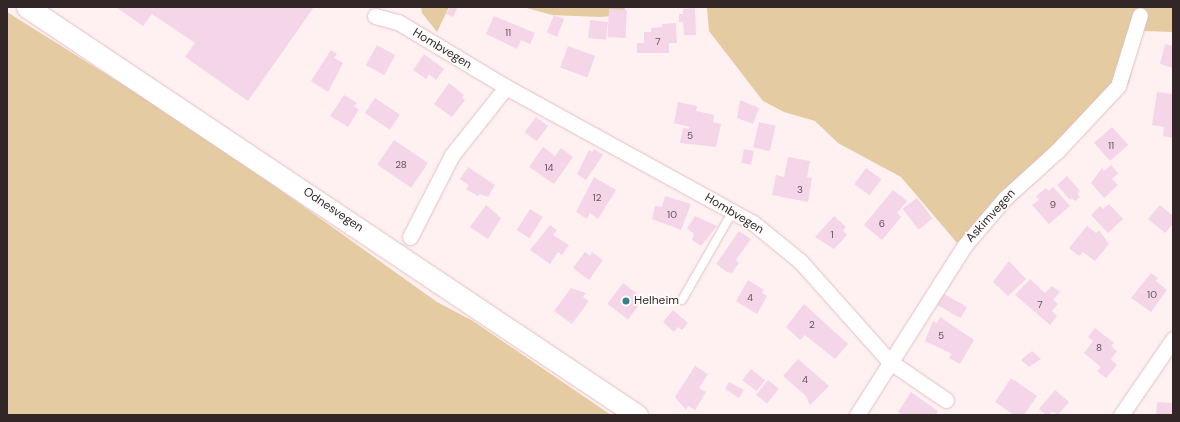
<!DOCTYPE html>
<style>
body{margin:0}
#map{position:relative;width:1180px;height:422px;overflow:hidden;background:#fff0f1;font-family:"DM Sans",sans-serif}
div>[style]{position:absolute}
[style*='--x']{left:calc(var(--x)*1px);top:calc(var(--y)*1px);width:calc(var(--w)*1px);rotate:calc(var(--a)*1deg)}
.green>*{inset:0;background:#e4cba1}
.building>*{inset:0;background:#f4d6e8;transform-origin:0 0}
.roads{filter:drop-shadow(0 0 1px #e3c0c2) drop-shadow(0 0 1px #e3c0c2)}
.service>*{height:8px;margin:-4px;padding:0 4px;transform-origin:4px;border-radius:4px;background:#fff}
.minor>*{height:15px;margin:-7.5px;padding:0 7.5px;transform-origin:7.5px;border-radius:7.5px;background:#fff}
.secondary>*{height:21px;margin:-10.5px;padding:0 10.5px;transform-origin:10.5px;border-radius:10.5px;background:#fff}
.dots>*{width:11px;height:11px;translate:-50% -50%;box-sizing:border-box;border:2px solid #fff;border-radius:50%}
span{translate:-50% -50%;white-space:nowrap;text-align:center;line-height:1.15;-webkit-text-stroke:3.5px #fff;paint-order:stroke}
.number-label{font-size:10px;color:#635257}
.number-label span{-webkit-text-stroke-width:0}
.street-label{font-size:12px;color:#332627}
.poi-label{font-size:12px;color:#332627}
.left{translate:0 -50%;text-align:left}
.frame{position:absolute;inset:0;border:8px solid #332627;pointer-events:none}
</style>
<div id="map">
<div class="green">
<i style="clip-path:polygon(421px 7px,449px 7px,437px 32px,422px 13px)"></i>
<i style="clip-path:polygon(523px 7px,625px 7px,624px 15px,600px 17px,552px 15px)"></i>
<i style="clip-path:polygon(707px 7px,1173px 7px,1173px 32px,1143px 31px,1139px 38px,1129px 83px,1082px 136px,984px 231px,958px 244px,901px 177px,838px 143px,815px 121px,784px 112px,763px 101px,709px 31px)"></i>
<i style="clip-path:polygon(7px 12px,205px 136px,437px 302px,473px 321px,611px 415px,7px 415px)"></i>
</div>
<div class="building">
<i style="clip-path:polygon(116px 7px,314px 7px,248px 101px,185px 57px,195px 43px,152px 14px,143px 26px)"></i>
<i style="clip-path:polygon(450px 7px,458px 7px,453px 17px,446px 14px)"></i>
<i style="clip-path:polygon(695px 8px,696px 35px,684px 35px,683px 22px,679px 22px,679px 14px,683px 14px,683px 9px)"></i>
<i style="left:609px;top:9px;width:18px;height:28px;rotate:3deg"></i>
<i style="left:554px;top:15px;width:11px;height:19px;rotate:22deg"></i>
<i style="clip-path:polygon(494px 16px,535px 33px,530px 44px,521px 40px,517px 49px,486px 34px)"></i>
<i style="left:590px;top:20px;width:18px;height:18px;rotate:6deg"></i>
<i style="clip-path:polygon(676px 23px,677px 43px,669px 43px,669px 53px,637px 53px,637px 43px,644px 43px,644px 32px,651px 32px,651px 28px,662px 27px,662px 24px)"></i>
<i style="clip-path:polygon(1165px 44px,1173px 46px,1173px 68px,1160px 64px)"></i>
<i style="left:377px;top:45px;width:21px;height:23px;rotate:29deg"></i>
<i style="left:568px;top:46px;width:29px;height:23px;rotate:20deg"></i>
<i style="clip-path:polygon(331px 50px,337px 54px,334px 58px,343px 63px,328px 92px,311px 81px)"></i>
<i style="clip-path:polygon(424px 54px,444px 69px,436px 80px,429px 74px,426px 79px,413px 70px)"></i>
<i style="clip-path:polygon(449px 83px,464px 95px,462px 98px,465px 100px,452px 117px,434px 104px)"></i>
<i style="clip-path:polygon(1157px 92px,1173px 94px,1173px 138px,1163px 136px,1164px 127px,1152px 125px)"></i>
<i style="clip-path:polygon(344px 95px,357px 103px,354px 106px,359px 110px,348px 127px,330px 116px)"></i>
<i style="left:375px;top:98px;width:30px;height:18px;rotate:34deg"></i>
<i style="clip-path:polygon(740px 100px,759px 108px,753px 124px,737px 118px)"></i>
<i style="clip-path:polygon(678px 102px,697px 106px,696px 111px,714px 115px,713px 122px,721px 124px,716px 147px,680px 143px,683px 128px,689px 129px,690px 127px,674px 123px)"></i>
<i style="left:536px;top:117px;width:15px;height:19px;rotate:37deg"></i>
<i style="left:759px;top:122px;width:17px;height:26px;rotate:13deg"></i>
<i style="left:1112px;top:127px;width:24px;height:24px;rotate:48deg"></i>
<i style="left:394px;top:140px;width:41px;height:30px;rotate:34deg"></i>
<i style="clip-path:polygon(543px 147px,555px 156px,561px 148px,573px 157px,554px 184px,529px 167px)"></i>
<i style="clip-path:polygon(594px 149px,603px 155px,586px 180px,577px 174px,589px 150px,592px 152px)"></i>
<i style="left:744px;top:149px;width:10px;height:14px;rotate:11deg"></i>
<i style="clip-path:polygon(788px 157px,810px 161px,807px 177px,812px 178px,808px 202px,772px 195px,776px 175px,784px 177px)"></i>
<i style="clip-path:polygon(1111px 165px,1118px 173px,1112px 179px,1118px 185px,1104px 198px,1091px 183px,1102px 168px,1104px 171px)"></i>
<i style="clip-path:polygon(468px 167px,495px 185px,488px 197px,480px 194px,478px 196px,466px 189px,469px 185px,460px 179px)"></i>
<i style="left:866px;top:168px;width:19px;height:20px;rotate:36deg"></i>
<i style="clip-path:polygon(1067px 176px,1080px 191px,1077px 193px,1080px 197px,1075px 201px,1072px 198px,1070px 200px,1057px 185px)"></i>
<i style="clip-path:polygon(594px 177px,616px 190px,598px 219px,590px 213px,587px 219px,576px 212px)"></i>
<i style="clip-path:polygon(1053px 187px,1070px 206px,1049px 224px,1032px 205px,1039px 200px,1036px 196px,1046px 188px,1049px 191px)"></i>
<i style="clip-path:polygon(893px 190px,907px 201px,897px 213px,901px 217px,882px 240px,864px 225px)"></i>
<i style="clip-path:polygon(665px 196px,691px 204px,681px 230px,652px 219px,655px 206px,662px 207px)"></i>
<i style="left:917px;top:198px;width:26px;height:18px;rotate:53deg"></i>
<i style="clip-path:polygon(1109px 204px,1123px 219px,1108px 233px,1091px 215px,1100px 206px,1103px 209px)"></i>
<i style="clip-path:polygon(486px 205px,501px 218px,488px 239px,470px 227px)"></i>
<i style="clip-path:polygon(1160px 205px,1173px 216px,1173px 224px,1165px 233px,1148px 219px)"></i>
<i style="left:530px;top:209px;width:15px;height:25px;rotate:32deg"></i>
<i style="clip-path:polygon(695px 216px,717px 226px,701px 246px,692px 240px,694px 234px,687px 228px)"></i>
<i style="clip-path:polygon(834px 216px,846px 227px,843px 230px,847px 235px,834px 249px,815px 237px)"></i>
<i style="clip-path:polygon(550px 225px,557px 230px,553px 235px,569px 245px,562px 255px,558px 252px,550px 264px,530px 250px)"></i>
<i style="clip-path:polygon(1087px 226px,1096px 233px,1099px 230px,1109px 244px,1095px 261px,1083px 252px,1079px 256px,1069px 248px)"></i>
<i style="clip-path:polygon(739px 231px,751px 239px,736px 260px,739px 263px,732px 273px,727px 272px,716px 264px)"></i>
<i style="clip-path:polygon(585px 252px,590px 256px,592px 252px,603px 260px,589px 280px,573px 268px)"></i>
<i style="clip-path:polygon(1009px 261px,1026px 279px,1008px 296px,993px 282px)"></i>
<i style="clip-path:polygon(1151px 273px,1158px 278px,1156px 281px,1167px 290px,1151px 312px,1131px 298px)"></i>
<i style="clip-path:polygon(1030px 279px,1045px 293px,1052px 286px,1060px 292px,1053px 300px,1058px 304px,1052px 311px,1057px 316px,1050px 325px,1015px 295px)"></i>
<i style="clip-path:polygon(748px 280px,764px 290px,762px 293px,767px 296px,757px 314px,736px 301px)"></i>
<i style="left:623px;top:283px;width:26px;height:26px;rotate:37deg"></i>
<i style="clip-path:polygon(571px 288px,586px 293px,583px 297px,589px 301px,572px 324px,554px 311px)"></i>
<i style="left:941px;top:292px;width:30px;height:13px;rotate:30deg"></i>
<i style="clip-path:polygon(804px 304px,848px 344px,835px 359px,805px 335px,800px 340px,786px 327px)"></i>
<i style="clip-path:polygon(673px 310px,688px 323px,682px 330px,678px 327px,674px 332px,663px 322px)"></i>
<i style="clip-path:polygon(940px 317px,974px 340px,960px 364px,949px 358px,952px 354px,925px 341px,933px 321px,937px 323px)"></i>
<i style="clip-path:polygon(1095px 328px,1114px 343px,1111px 346px,1117px 351px,1111px 359px,1117px 365px,1106px 378px,1097px 371px,1101px 367px,1084px 353px,1093px 341px,1088px 337px)"></i>
<i style="clip-path:polygon(1032px 351px,1041px 359px,1029px 367px,1021px 360px)"></i>
<i style="clip-path:polygon(798px 359px,829px 386px,810px 405px,806px 396px,783px 376px)"></i>
<i style="clip-path:polygon(695px 366px,708px 374px,699px 388px,706px 392px,695px 410px,688px 406px,686px 410px,675px 397px)"></i>
<i style="left:751px;top:369px;width:18px;height:14px;rotate:38deg"></i>
<i style="clip-path:polygon(1011px 378px,1037px 396px,1024px 415px,1014px 415px,995px 402px)"></i>
<i style="left:768px;top:380px;width:14px;height:19px;rotate:39deg"></i>
<i style="clip-path:polygon(729px 382px,744px 390px,739px 398px,725px 389px)"></i>
<i style="clip-path:polygon(1055px 390px,1069px 402px,1058px 415px,1054px 412px,1046px 415px,1039px 409px)"></i>
<i style="clip-path:polygon(911px 392px,938px 411px,936px 415px,902px 415px,898px 412px)"></i>
<i style="left:1157px;top:402px;width:16px;height:13px;rotate:4deg"></i>
</div>
<div class="roads">
<div class="service">
<i style="--x:682;--y:300;--w:103;--a:-60.2"></i>
</div>
<div class="minor">
<i style="--x:375;--y:16;--w:24;--a:15"></i>
<i style="--x:398;--y:22;--w:126;--a:31"></i>
<i style="--x:506;--y:87;--w:281;--a:28.8"></i>
<i style="--x:752;--y:222;--w:62;--a:39.1"></i>
<i style="--x:800;--y:261;--w:134;--a:48.3"></i>
<i style="--x:889;--y:361;--w:69;--a:34.4"></i>
<i style="--x:410;--y:237;--w:92;--a:-62.9"></i>
<i style="--x:452;--y:155;--w:87;--a:-51.5"></i>
<i style="--x:857;--y:415;--w:201;--a:-57.6"></i>
<i style="--x:965;--y:245;--w:60;--a:-49.7"></i>
<i style="--x:1004;--y:199;--w:72;--a:-42.2"></i>
<i style="--x:1057;--y:151;--w:89;--a:-46.8"></i>
<i style="--x:1118;--y:86;--w:74;--a:-72.8"></i>
<i style="--x:1121;--y:415;--w:92;--a:-55.6"></i>
</div>
<div class="secondary">
<i style="--x:27;--y:7;--w:734;--a:33.78"></i>
</div>
</div>
<div class="dots">
<i style="left:626px;top:301px;background:#39808b"></i>
</div>
<div class="number-label">
<span style="left:508px;top:33px">11</span>
<span style="left:658px;top:42px">7</span>
<span style="left:690px;top:136px">5</span>
<span style="left:1111px;top:146px">11</span>
<span style="left:401px;top:165px">28</span>
<span style="left:549px;top:168px">14</span>
<span style="left:800px;top:190px">3</span>
<span style="left:597px;top:198px">12</span>
<span style="left:1053px;top:205px">9</span>
<span style="left:672px;top:215px">10</span>
<span style="left:882px;top:224px">6</span>
<span style="left:832px;top:235px">1</span>
<span style="left:1152px;top:295px">10</span>
<span style="left:750px;top:298px">4</span>
<span style="left:1040px;top:305px">7</span>
<span style="left:812px;top:325px">2</span>
<span style="left:941px;top:336px">5</span>
<span style="left:1099px;top:348px">8</span>
<span style="left:805px;top:380px">4</span>
</div>
<div class="street-label">
<span style="left:442px;top:49px;rotate:31deg">Hombvegen</span>
<span style="left:333px;top:210px;rotate:34deg">Odnesvegen</span>
<span style="left:734px;top:214px;rotate:31deg">Hombvegen</span>
<span style="left:991px;top:216px;rotate:-48deg">Askimvegen</span>
</div>
<div class="poi-label">
<span class="left" style="left:634px;top:301px">Helheim</span>
</div>
<div class="frame"></div>
</div>
